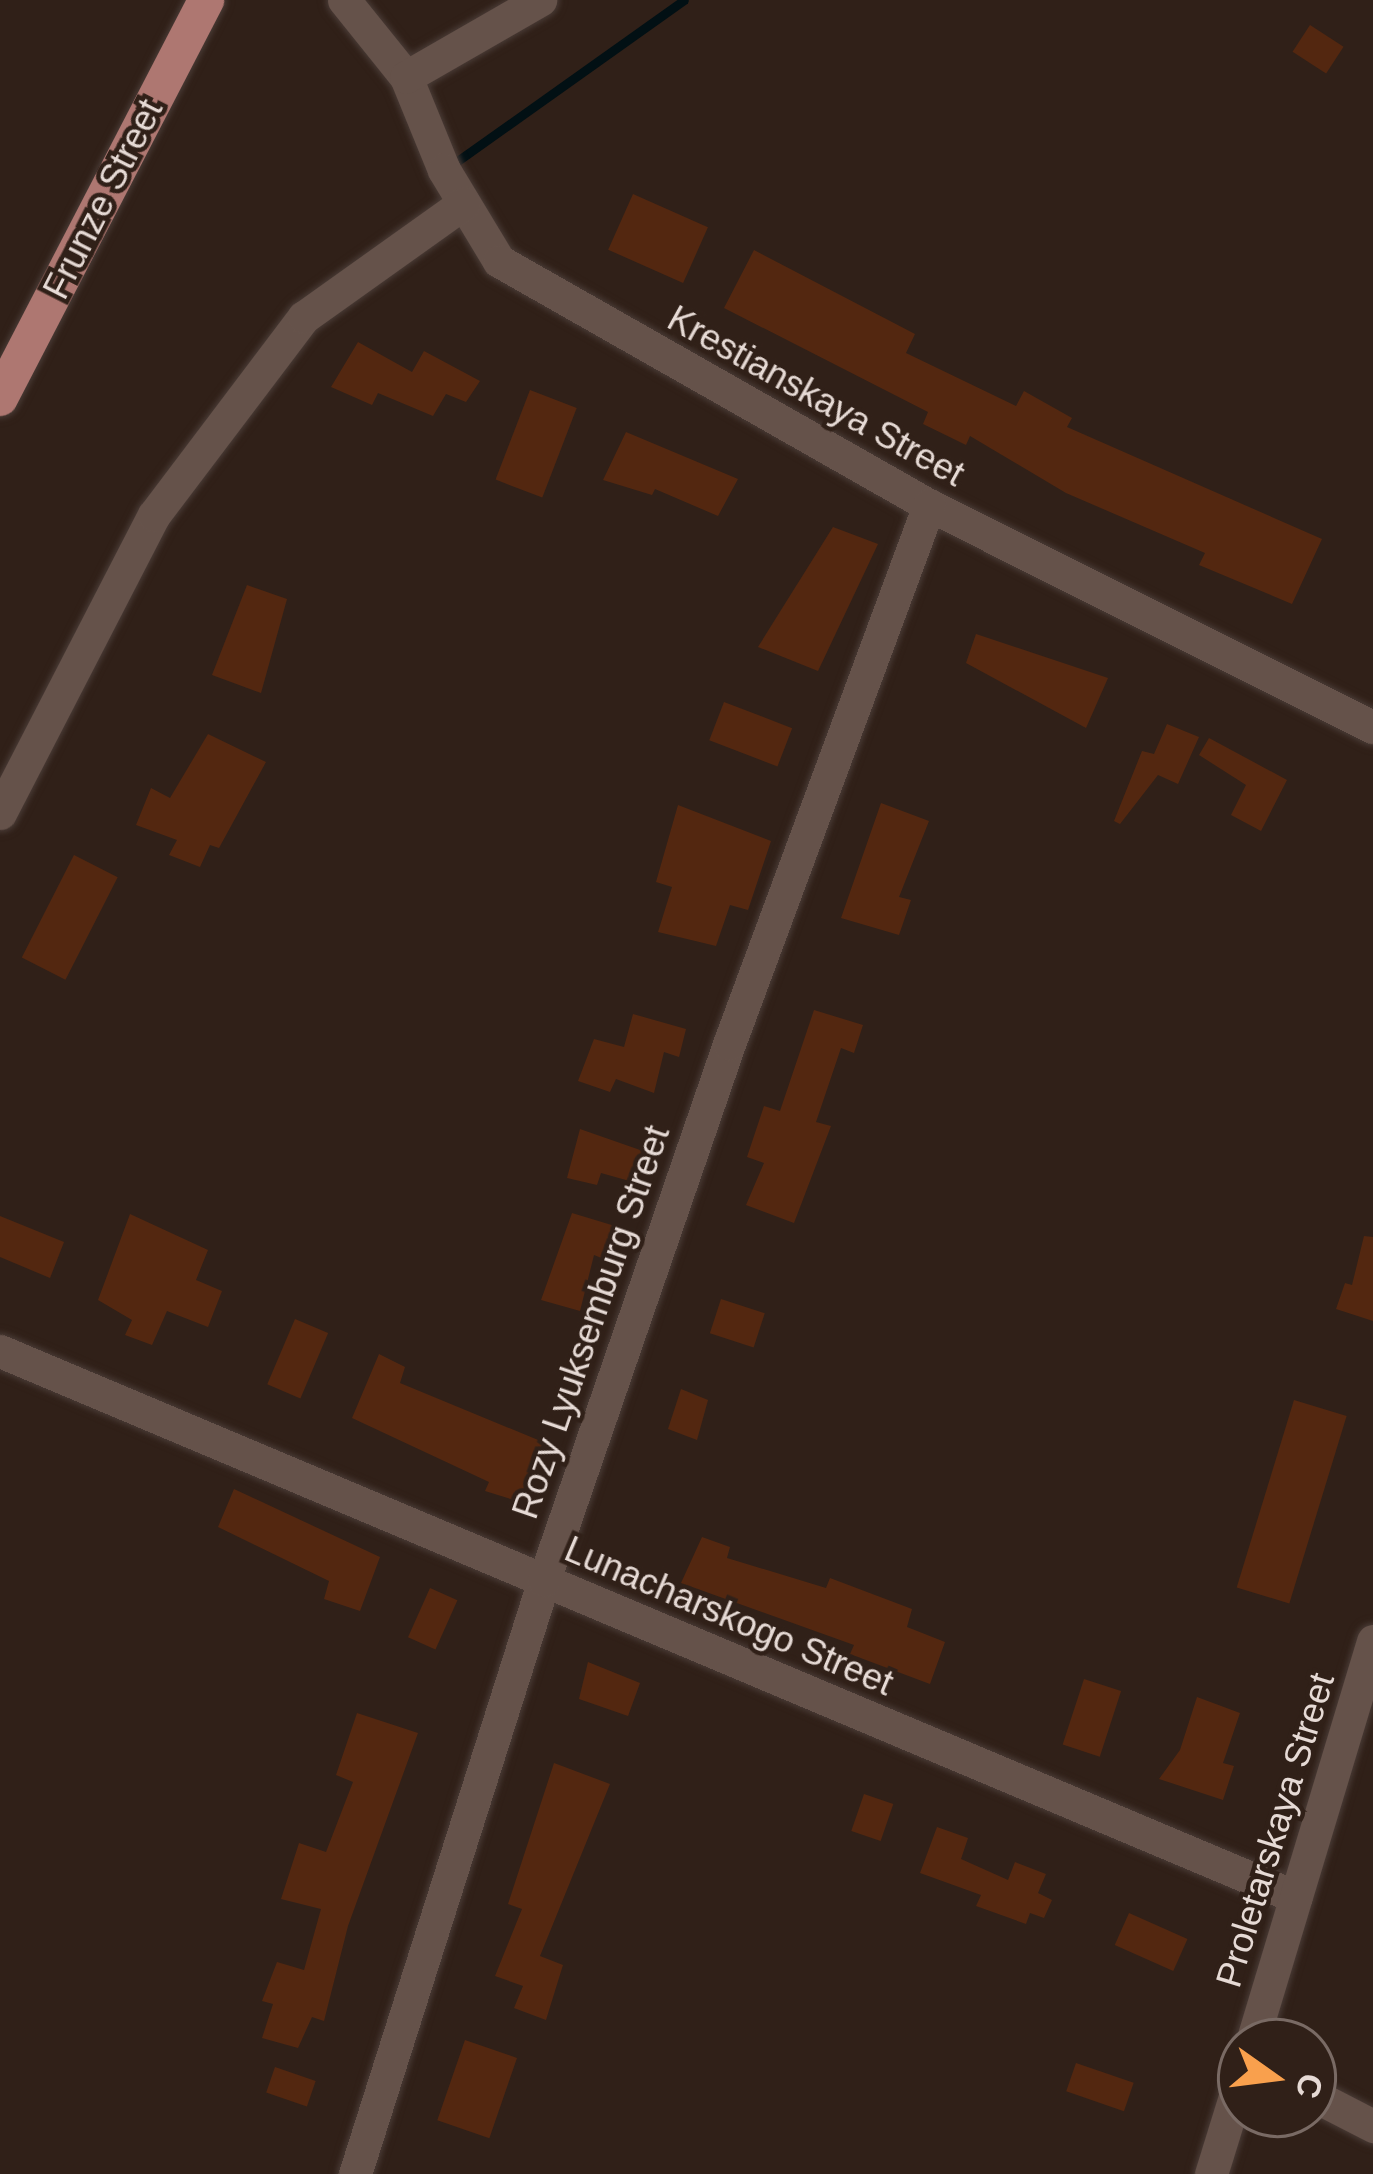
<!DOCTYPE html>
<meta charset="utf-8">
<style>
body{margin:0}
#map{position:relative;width:1373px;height:2174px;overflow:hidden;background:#302018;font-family:Arial,sans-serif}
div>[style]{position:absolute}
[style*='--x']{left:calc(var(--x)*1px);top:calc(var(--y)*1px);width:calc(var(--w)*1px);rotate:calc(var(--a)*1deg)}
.stream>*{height:9px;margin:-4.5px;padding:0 4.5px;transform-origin:4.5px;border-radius:4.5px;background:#021014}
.building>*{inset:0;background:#532710;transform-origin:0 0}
.roads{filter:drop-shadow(0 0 3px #493b36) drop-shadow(0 0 3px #493b36)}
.street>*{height:33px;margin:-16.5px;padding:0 16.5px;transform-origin:16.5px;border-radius:16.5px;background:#65524a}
.primary>*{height:36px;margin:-18px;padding:0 18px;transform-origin:18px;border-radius:18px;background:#ae7771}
span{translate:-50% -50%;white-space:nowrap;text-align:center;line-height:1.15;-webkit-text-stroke:9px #302018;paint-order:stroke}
.street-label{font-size:36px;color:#e6dad5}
.north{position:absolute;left:1217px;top:2018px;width:120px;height:120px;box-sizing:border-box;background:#302018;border:3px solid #796a64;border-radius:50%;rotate:104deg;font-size:33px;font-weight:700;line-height:48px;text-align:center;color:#e6dad5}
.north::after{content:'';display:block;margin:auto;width:42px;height:54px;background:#f9a04d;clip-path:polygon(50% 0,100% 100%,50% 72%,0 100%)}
</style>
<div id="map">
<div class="stream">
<i style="--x:449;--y:167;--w:288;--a:-35.4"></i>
</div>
<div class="building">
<i style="left:1310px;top:25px;width:40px;height:32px;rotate:33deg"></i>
<i style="left:633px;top:194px;width:82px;height:61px;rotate:24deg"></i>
<i style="clip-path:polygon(754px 250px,915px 334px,906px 353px,1016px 406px,1024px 391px,1072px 418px,1067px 427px,1322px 539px,1292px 604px,1199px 565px,1205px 553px,1066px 493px,970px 436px,966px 445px,923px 424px,928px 412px,724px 308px)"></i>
<i style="clip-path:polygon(358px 342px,412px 372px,424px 351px,480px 381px,466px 402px,446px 394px,433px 416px,378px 393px,372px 405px,331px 387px)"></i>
<i style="left:530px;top:390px;width:50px;height:96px;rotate:21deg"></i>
<i style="clip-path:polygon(626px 432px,738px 479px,718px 516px,655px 489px,652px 495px,603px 480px)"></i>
<i style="clip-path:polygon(833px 527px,878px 544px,818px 671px,758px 647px)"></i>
<i style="clip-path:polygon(247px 585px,287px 599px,261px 693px,212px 675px)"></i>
<i style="clip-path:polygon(976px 634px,1108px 678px,1086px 728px,966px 663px)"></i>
<i style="left:724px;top:702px;width:73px;height:41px;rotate:21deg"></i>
<i style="clip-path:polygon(1167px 724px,1199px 737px,1178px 784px,1158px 775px,1120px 824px,1114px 821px,1142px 751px,1154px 754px)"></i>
<i style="clip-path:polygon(208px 734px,266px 762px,219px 848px,210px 845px,200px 867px,169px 855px,177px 840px,136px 825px,151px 788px,170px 798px)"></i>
<i style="clip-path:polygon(1209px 738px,1287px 780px,1261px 831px,1231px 815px,1246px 785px,1199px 755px)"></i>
<i style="clip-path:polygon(881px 803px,929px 821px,899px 897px,911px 900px,899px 935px,841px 918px)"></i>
<i style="clip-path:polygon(678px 805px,771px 841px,748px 910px,730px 905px,716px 946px,658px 932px,672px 887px,656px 882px)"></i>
<i style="left:74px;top:855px;width:49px;height:115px;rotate:27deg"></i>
<i style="clip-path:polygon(814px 1010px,863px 1025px,854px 1053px,841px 1048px,816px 1122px,831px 1126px,794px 1223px,746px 1205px,764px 1163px,747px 1157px,764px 1106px,780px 1111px)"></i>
<i style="clip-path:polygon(633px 1014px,686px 1029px,679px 1057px,664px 1052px,654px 1093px,616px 1079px,610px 1092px,578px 1081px,594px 1039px,624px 1047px)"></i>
<i style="clip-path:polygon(580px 1129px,643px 1151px,633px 1182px,601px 1173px,597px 1185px,567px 1178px)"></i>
<i style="clip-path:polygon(572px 1213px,615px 1226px,604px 1259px,594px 1255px,580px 1311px,541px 1300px)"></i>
<i style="clip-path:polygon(130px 1214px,208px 1250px,196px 1280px,222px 1291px,208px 1327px,167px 1311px,152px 1345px,125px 1335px,132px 1320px,98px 1300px)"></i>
<i style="clip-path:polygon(0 1216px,64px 1242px,50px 1278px,0 1257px)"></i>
<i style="clip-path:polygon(1364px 1236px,1373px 1237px,1373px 1321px,1336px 1309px,1345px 1283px,1352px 1285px)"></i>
<i style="left:721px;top:1299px;width:46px;height:36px;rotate:18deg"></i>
<i style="left:295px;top:1319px;width:36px;height:71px;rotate:23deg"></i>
<i style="clip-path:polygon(379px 1354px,405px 1367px,400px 1383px,543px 1442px,520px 1502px,485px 1491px,489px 1482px,352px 1418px)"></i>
<i style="clip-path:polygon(681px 1389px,708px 1400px,697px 1440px,668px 1429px)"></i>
<i style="left:1294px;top:1400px;width:55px;height:196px;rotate:17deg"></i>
<i style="clip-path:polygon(234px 1489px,380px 1557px,360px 1611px,324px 1599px,329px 1581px,218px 1527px)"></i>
<i style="clip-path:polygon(702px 1537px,730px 1547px,727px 1558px,826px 1588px,830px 1578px,912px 1609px,907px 1627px,945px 1642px,930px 1684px,850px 1654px,854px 1645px,681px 1583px)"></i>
<i style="left:430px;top:1588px;width:30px;height:54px;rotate:24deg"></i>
<i style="clip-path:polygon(588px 1662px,640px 1683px,628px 1716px,579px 1699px)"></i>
<i style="left:1084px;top:1679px;width:39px;height:69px;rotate:18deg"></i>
<i style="clip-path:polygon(1197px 1697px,1240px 1713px,1223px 1763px,1234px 1766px,1223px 1800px,1159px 1779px,1180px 1750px)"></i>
<i style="clip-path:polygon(357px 1713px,418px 1733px,348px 1926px,324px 2021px,312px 2017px,298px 2048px,262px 2038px,273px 2004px,262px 2001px,277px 1962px,304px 1970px,321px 1909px,281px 1899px,299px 1843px,326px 1852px,353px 1782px,336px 1775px)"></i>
<i style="clip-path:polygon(554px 1763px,610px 1784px,540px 1956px,563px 1965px,546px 2020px,514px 2008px,523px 1986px,495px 1976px,522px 1909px,508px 1904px)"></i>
<i style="left:864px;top:1794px;width:31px;height:39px;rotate:19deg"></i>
<i style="clip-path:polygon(937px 1827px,968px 1838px,961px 1859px,1008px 1880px,1015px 1862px,1046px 1874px,1038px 1893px,1052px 1900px,1044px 1918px,1030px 1913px,1026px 1924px,976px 1906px,981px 1895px,920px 1873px)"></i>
<i style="left:1129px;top:1913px;width:64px;height:35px;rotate:24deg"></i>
<i style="left:465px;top:2040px;width:55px;height:85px;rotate:19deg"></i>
<i style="left:1076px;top:2063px;width:61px;height:30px;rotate:19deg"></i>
<i style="left:275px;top:2067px;width:43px;height:27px;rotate:19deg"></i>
</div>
<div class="roads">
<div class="street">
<i style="--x:344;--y:0;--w:99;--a:51.2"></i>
<i style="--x:406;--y:77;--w:100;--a:67.8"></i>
<i style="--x:444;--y:170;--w:106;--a:58.9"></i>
<i style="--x:499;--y:261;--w:494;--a:29.6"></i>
<i style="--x:929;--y:505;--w:496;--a:26.6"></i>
<i style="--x:406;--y:77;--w:155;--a:-29.9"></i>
<i style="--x:0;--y:813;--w:335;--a:-62.7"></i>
<i style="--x:154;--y:515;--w:248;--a:-52.9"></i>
<i style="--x:304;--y:317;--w:196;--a:-35.5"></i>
<i style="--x:0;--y:1351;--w:1406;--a:22.85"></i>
<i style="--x:1252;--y:2042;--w:419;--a:-73.2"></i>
<i style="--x:1313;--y:2095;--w:68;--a:27.3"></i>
<i style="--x:355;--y:2174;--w:623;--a:-72.35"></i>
<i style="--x:544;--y:1580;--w:567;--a:-70.96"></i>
<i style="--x:729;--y:1044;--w:575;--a:-69.64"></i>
<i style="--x:1211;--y:2174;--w:102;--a:-72.8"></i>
</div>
<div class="primary">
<i style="--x:0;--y:398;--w:448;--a:-62.6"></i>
</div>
</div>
<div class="street-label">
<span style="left:103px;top:199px;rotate:-63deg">Frunze Street</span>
<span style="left:816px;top:396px;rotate:29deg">Krestianskaya Street</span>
<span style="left:591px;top:1322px;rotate:-71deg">Rozy Lyuksemburg Street</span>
<span style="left:729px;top:1616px;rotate:23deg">Lunacharskogo Street</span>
<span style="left:1275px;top:1830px;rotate:-73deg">Proletarskaya Street</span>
</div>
<div class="north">С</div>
</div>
